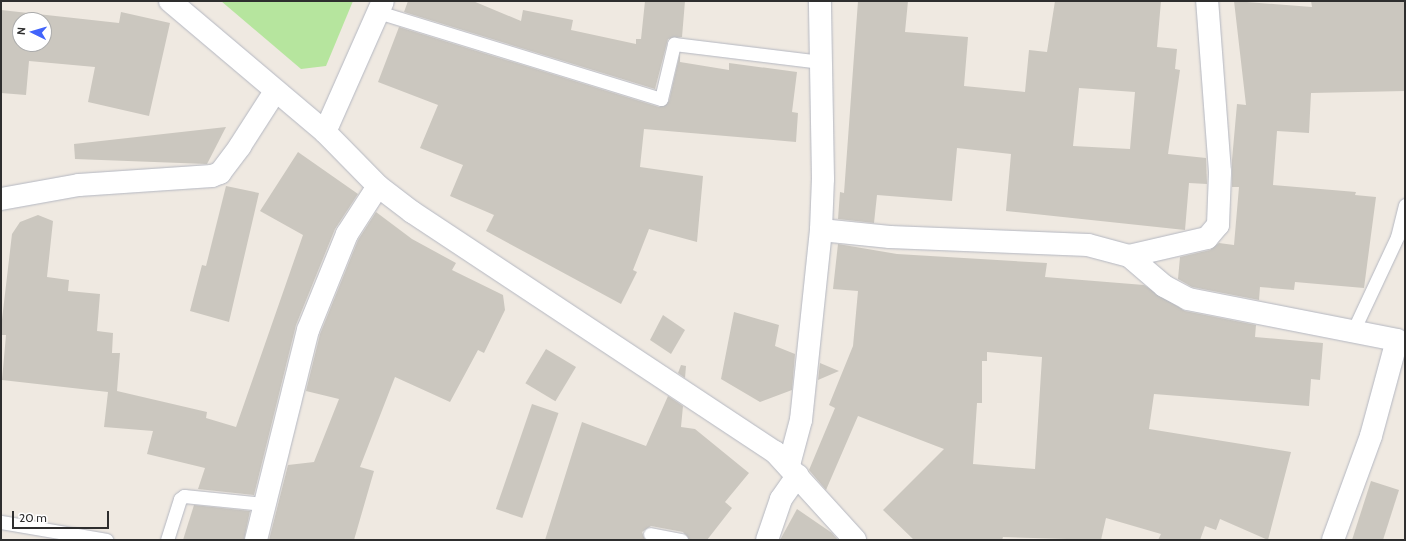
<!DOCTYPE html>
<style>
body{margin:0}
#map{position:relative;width:1406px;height:541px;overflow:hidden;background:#efe9e1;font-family:Cabin,sans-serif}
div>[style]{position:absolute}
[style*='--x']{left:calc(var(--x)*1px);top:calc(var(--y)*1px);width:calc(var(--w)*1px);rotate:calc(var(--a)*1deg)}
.green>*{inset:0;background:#b6e59e}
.building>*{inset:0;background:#cbc7bf;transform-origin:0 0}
.roads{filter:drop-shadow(0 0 1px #b4b7c1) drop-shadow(0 0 1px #b4b7c1)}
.lane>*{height:13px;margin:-6.5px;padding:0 6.5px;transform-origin:6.5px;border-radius:6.5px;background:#fff}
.street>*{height:22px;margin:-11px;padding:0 11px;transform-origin:11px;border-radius:11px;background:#fff}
span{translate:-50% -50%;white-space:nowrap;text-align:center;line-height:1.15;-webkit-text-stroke:4px #fff;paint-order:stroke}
.frame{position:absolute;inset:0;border:2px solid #2e2e2e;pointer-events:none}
.north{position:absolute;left:12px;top:12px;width:40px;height:40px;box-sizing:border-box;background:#fff;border:1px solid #ababab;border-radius:50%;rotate:275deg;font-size:11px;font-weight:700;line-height:16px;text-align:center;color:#2e2e2e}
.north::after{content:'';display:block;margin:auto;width:14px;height:18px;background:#4264fb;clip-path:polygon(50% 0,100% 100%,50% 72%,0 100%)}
.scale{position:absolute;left:12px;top:511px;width:97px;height:18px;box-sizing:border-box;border:2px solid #2e2e2e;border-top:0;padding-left:5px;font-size:12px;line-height:14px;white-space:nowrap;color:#2e2e2e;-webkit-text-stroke:3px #fff;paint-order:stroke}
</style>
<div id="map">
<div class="green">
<i style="clip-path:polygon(221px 1px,353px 1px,326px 66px,301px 69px)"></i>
</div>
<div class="building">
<i style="clip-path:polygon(408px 1px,473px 1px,521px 21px,523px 10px,573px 20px,571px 30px,636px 44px,636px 39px,641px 39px,645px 1px,685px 1px,682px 37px,668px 39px,655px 89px,404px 12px)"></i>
<i style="clip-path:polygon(evenodd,858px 1px,908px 1px,905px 32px,968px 37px,964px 86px,1025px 92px,1029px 50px,1047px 52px,1055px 1px,1161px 1px,1157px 47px,1177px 49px,1175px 69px,1180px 70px,1168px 154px,1206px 158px,1207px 184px,1189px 183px,1185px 230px,1006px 211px,1011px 154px,957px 148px,952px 201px,877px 195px,874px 223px,838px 219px,840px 192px,844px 193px,858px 1px,1079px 88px,1135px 92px,1130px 149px,1073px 146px,1079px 88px)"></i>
<i style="clip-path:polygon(1234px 1px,1312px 7px,1311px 1px,1405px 1px,1405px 91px,1311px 93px,1309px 133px,1277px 131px,1273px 185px,1356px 192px,1355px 195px,1376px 197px,1364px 288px,1295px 282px,1294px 290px,1260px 287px,1259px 300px,1192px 287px,1178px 279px,1180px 257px,1210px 250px,1219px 243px,1234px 245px,1239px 187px,1232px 187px,1232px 160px,1237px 104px,1246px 105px)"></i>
<i style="clip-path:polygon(evenodd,1px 10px,119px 23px,121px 12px,170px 23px,149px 116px,88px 102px,95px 67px,29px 61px,26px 95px,1px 93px,1px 10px,20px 20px,44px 20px,44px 44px,20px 44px,20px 20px)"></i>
<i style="clip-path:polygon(399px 27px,659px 107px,669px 101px,680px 53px,680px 62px,729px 70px,729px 63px,797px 72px,792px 112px,798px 113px,796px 142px,644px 129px,640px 167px,703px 176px,697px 242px,649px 229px,633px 270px,637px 272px,621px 304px,486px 231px,494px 215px,450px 196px,463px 165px,420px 148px,438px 105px,378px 82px)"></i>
<i style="clip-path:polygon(226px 127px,207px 164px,75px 159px,74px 144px)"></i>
<i style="clip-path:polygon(298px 152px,358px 194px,335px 229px,296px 325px,254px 495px,198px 489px,205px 468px,147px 454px,153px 431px,104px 427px,108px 392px,2px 380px,6px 335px,1px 335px,1px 328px,12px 234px,20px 222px,38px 215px,53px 221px,47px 277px,69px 280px,68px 291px,100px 294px,97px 331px,113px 333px,112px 353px,120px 353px,117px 391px,207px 412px,206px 418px,236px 427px,303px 235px,260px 211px)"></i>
<i style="clip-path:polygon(226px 186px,259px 193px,229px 322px,190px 311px,202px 265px,206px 266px)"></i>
<i style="clip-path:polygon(376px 212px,412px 239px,456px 263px,452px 270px,503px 295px,505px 310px,484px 353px,478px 350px,450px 402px,395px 377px,360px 467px,374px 471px,354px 540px,269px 540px,288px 465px,314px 462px,339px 399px,306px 391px,320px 334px,358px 240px)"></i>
<i style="clip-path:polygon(evenodd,838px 244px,897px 254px,1047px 263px,1045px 277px,1144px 285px,1185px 311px,1256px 325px,1255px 337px,1323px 343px,1320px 380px,1311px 379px,1309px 406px,1154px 394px,1149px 429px,1291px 452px,1268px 540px,1220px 519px,1216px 530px,1205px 526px,1200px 540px,1158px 540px,1161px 534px,1106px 518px,1101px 540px,1003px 537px,1002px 540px,914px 540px,883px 510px,944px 449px,858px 416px,826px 490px,809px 470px,835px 408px,829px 405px,853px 346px,858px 291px,833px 289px,838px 244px,987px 352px,1042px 357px,1035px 469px,973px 464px,977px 403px,982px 403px,982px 361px,987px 361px,987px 352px)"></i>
<i style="clip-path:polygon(734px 312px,779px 325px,775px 346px,795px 354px,792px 390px,760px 402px,721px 379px)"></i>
<i style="clip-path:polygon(663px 315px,685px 330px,671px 354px,650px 340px)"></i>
<i style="left:546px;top:349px;width:35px;height:40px;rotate:31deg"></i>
<i style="clip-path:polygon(820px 363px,839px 371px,818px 380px)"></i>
<i style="clip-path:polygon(681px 365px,686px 366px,685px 378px,678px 373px)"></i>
<i style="clip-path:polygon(668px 396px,683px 406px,681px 427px,695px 429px,749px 473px,725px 502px,732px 508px,707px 540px,689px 540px,683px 532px,651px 526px,642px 532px,645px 540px,545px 540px,582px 422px,646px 446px)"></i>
<i style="left:532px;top:404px;width:28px;height:111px;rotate:19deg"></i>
<i style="clip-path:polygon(1371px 481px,1399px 490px,1383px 540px,1352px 540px)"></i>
<i style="clip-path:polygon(194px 505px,250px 511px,244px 540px,183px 540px)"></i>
<i style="clip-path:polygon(797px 509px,832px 533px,838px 540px,780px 540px)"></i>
</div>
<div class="roads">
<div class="lane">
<i style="--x:378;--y:12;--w:296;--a:17.1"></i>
<i style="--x:661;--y:99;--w:57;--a:-76.7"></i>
<i style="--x:674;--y:44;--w:148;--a:7"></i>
<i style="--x:1354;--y:329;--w:102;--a:-64.9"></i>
<i style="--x:1397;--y:237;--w:33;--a:-76"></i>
<i style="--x:1;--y:522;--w:107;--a:9.7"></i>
<i style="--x:650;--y:534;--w:32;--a:11"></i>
<i style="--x:167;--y:540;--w:43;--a:-72.4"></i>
<i style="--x:180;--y:499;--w:5;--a:-37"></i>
<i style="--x:184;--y:496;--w:80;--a:5.7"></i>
</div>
<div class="street">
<i style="--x:170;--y:1;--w:203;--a:40.2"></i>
<i style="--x:325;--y:132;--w:76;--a:45.5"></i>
<i style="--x:378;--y:186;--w:43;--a:37.4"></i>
<i style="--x:412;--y:212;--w:435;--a:33.5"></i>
<i style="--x:775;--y:452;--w:119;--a:47.7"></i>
<i style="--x:325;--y:132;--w:143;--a:-66.1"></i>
<i style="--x:1;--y:199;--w:79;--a:-10.2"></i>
<i style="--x:79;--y:185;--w:133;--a:-3.9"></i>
<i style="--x:212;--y:176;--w:9;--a:-21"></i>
<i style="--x:220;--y:173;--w:34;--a:-53"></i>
<i style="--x:240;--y:146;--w:63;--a:-57.3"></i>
<i style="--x:821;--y:230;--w:69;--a:5.8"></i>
<i style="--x:890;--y:237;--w:198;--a:2.3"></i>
<i style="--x:1088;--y:245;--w:42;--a:15"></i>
<i style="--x:1129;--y:256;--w:46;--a:40.6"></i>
<i style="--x:1164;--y:286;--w:27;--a:28"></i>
<i style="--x:1188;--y:299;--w:213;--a:11.1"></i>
<i style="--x:1397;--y:340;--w:99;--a:105.2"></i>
<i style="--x:1371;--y:436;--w:111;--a:110.1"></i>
<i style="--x:1129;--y:256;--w:80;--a:-13"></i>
<i style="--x:1207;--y:238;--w:17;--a:-50"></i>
<i style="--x:1218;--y:225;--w:53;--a:-87.8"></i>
<i style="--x:1220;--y:172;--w:171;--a:-94.3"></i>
<i style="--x:789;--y:465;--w:47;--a:-75.1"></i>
<i style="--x:801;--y:420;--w:191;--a:-84"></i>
<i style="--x:821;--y:230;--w:51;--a:-87.8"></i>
<i style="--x:823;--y:179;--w:178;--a:-91"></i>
<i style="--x:256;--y:540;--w:216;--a:-76.1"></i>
<i style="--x:308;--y:330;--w:104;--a:-67.9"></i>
<i style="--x:347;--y:234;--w:57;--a:-57.1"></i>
<i style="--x:767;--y:540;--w:43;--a:-71.1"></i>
<i style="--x:781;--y:499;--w:29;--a:-55"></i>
</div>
</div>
<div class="frame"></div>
<div class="north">N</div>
<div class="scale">20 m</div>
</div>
